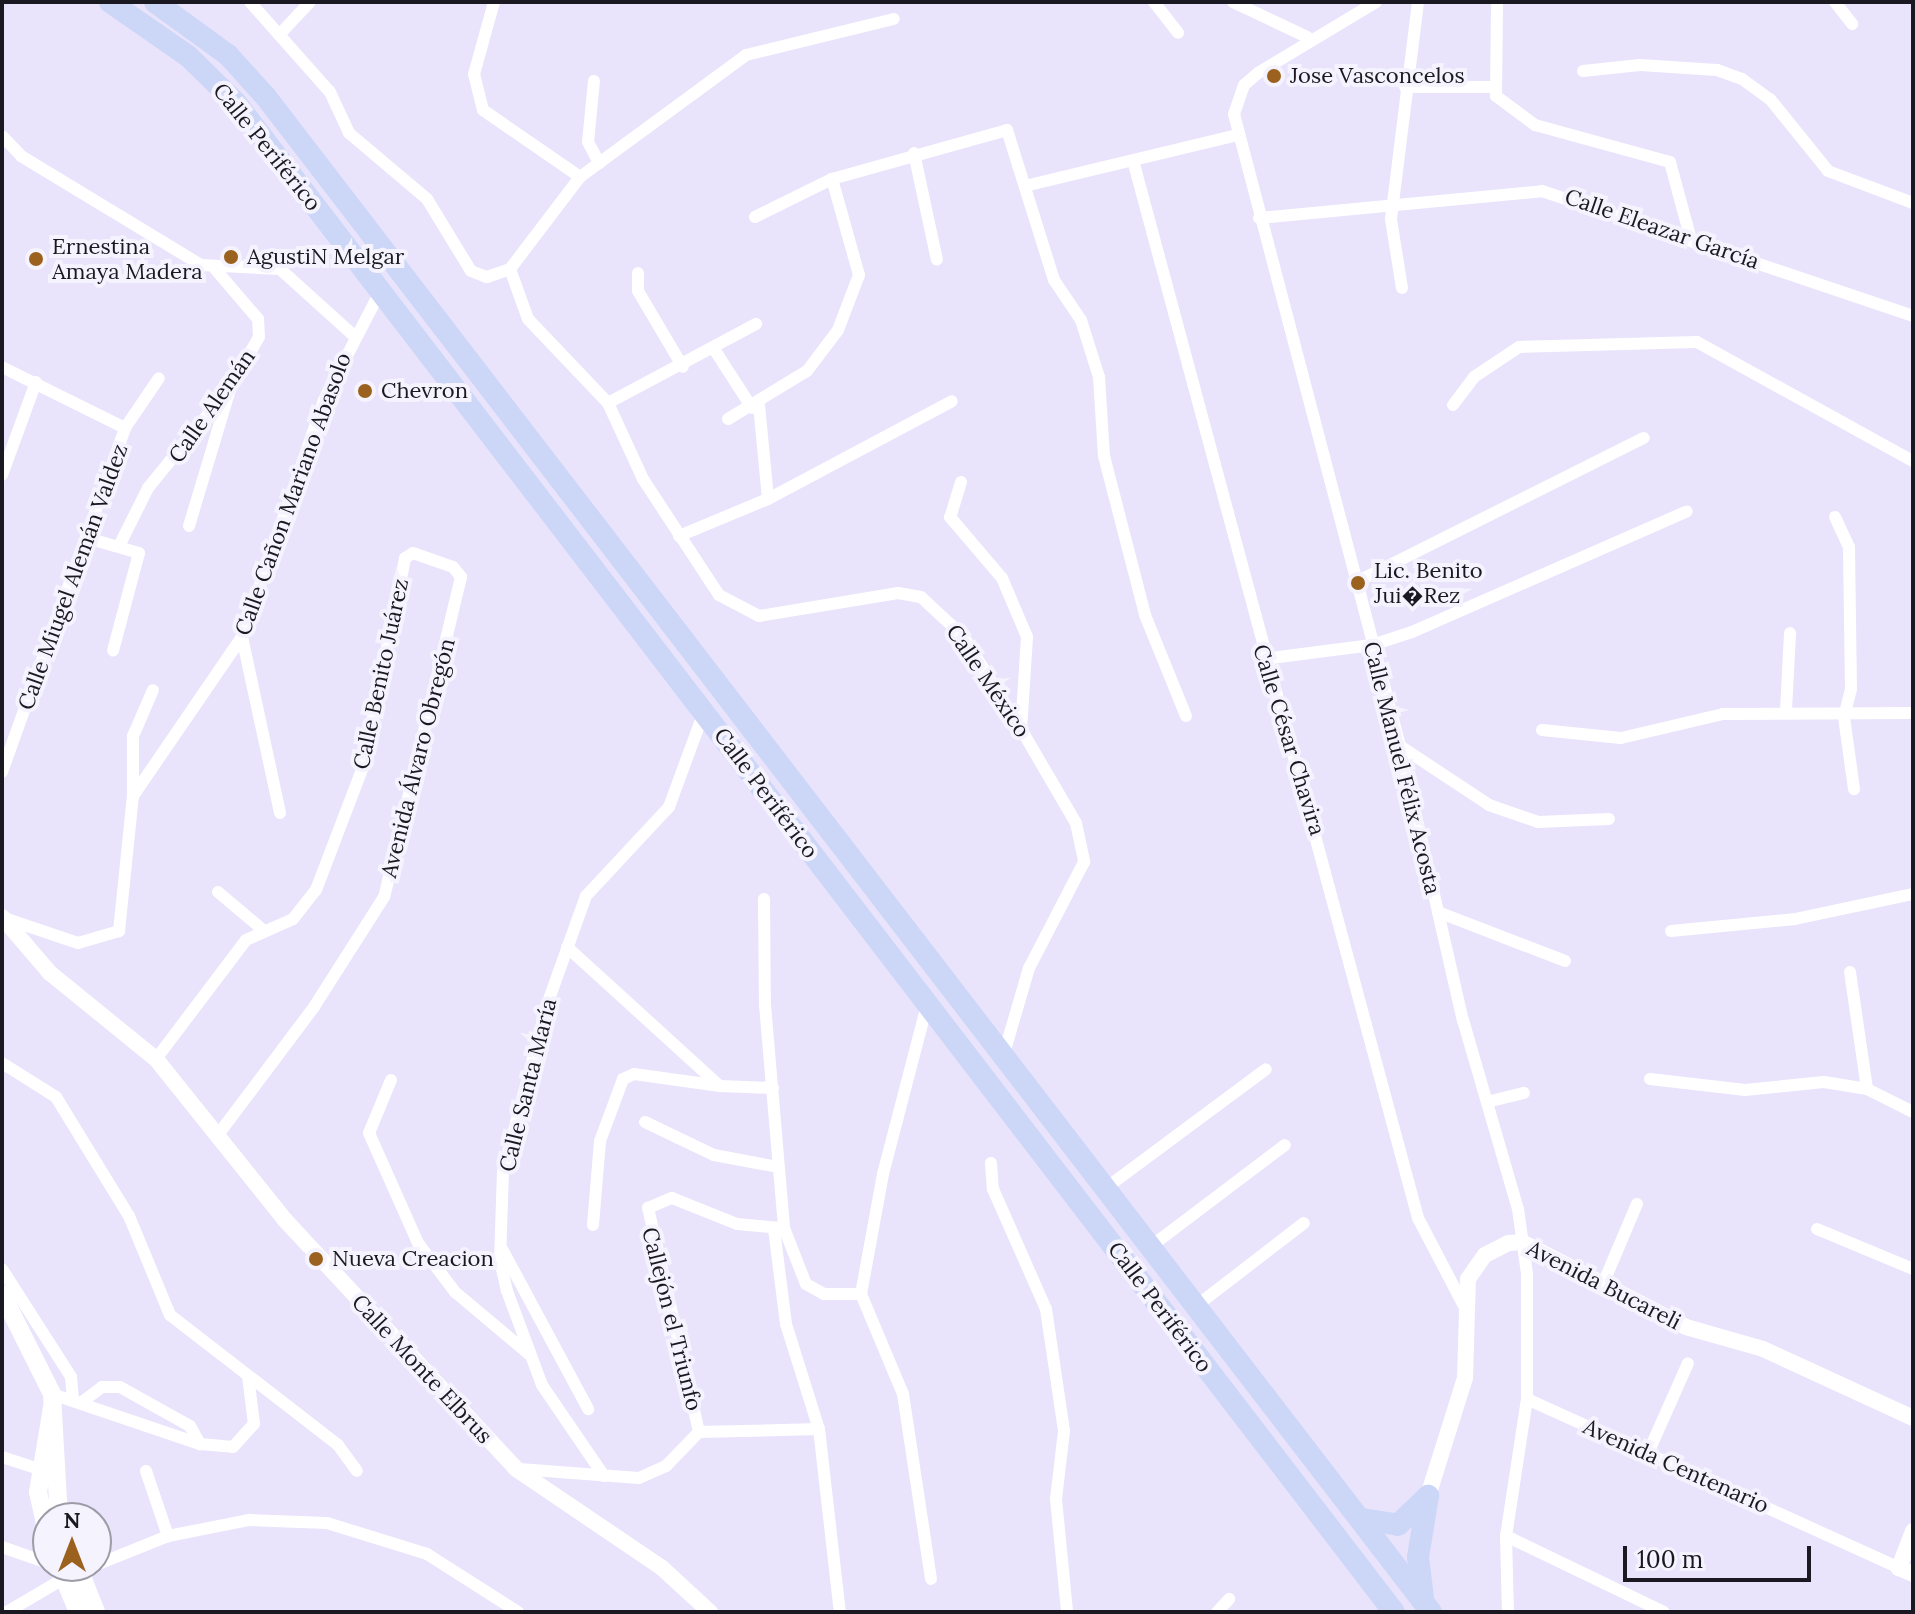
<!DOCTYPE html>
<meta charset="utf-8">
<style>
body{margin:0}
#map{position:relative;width:1915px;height:1614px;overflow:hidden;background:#e9e3fc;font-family:Lora,serif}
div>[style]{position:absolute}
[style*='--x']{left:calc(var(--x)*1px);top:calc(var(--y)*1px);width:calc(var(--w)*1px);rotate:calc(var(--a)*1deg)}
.minor>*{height:12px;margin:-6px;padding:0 6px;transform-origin:6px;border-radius:6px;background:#fff}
.tertiary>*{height:16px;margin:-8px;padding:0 8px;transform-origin:8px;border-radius:8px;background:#fff}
.secondary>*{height:18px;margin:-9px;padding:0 9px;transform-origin:9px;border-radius:9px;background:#fff}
.trunk>*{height:22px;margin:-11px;padding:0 11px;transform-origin:11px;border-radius:11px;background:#ccd7f7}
.dots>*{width:22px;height:22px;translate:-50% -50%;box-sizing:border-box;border:4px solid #f5f3fd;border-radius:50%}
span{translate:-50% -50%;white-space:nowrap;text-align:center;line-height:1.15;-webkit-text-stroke:8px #f5f3fd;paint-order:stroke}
.poi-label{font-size:22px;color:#1a1820}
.left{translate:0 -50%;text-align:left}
.street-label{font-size:22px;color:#1a1820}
.frame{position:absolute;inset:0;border:4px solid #1a1820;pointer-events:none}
.north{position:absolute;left:32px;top:1502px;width:80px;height:80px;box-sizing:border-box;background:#f5f3fd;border:2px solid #9d9ba5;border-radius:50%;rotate:0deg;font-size:22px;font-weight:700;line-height:32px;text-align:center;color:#1a1820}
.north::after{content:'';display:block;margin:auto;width:28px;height:36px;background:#9a621e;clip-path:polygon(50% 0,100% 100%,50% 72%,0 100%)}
.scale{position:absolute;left:1623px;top:1546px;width:188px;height:36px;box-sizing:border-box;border:4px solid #1a1820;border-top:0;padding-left:10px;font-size:24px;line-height:28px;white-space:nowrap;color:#1a1820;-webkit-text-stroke:6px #f5f3fd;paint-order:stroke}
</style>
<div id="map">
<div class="minor">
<i style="--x:250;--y:2;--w:120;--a:48.4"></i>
<i style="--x:330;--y:92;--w:45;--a:65.1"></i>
<i style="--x:349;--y:133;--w:102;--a:40.2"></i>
<i style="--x:427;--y:199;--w:84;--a:58.6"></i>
<i style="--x:471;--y:271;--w:17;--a:21"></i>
<i style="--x:487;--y:277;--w:24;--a:-19"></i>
<i style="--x:510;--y:269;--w:116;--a:-52.7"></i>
<i style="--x:580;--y:177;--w:206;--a:-36.3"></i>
<i style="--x:746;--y:55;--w:152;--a:-13.7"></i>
<i style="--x:494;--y:2;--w:75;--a:105.5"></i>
<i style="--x:474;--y:74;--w:37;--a:76"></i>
<i style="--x:483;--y:110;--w:118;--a:34.6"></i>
<i style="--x:1154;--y:2;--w:39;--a:52"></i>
<i style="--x:1233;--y:2;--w:82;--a:25.3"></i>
<i style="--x:1376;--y:2;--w:138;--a:149"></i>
<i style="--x:1258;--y:73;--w:18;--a:139"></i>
<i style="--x:1244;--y:85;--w:31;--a:109"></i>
<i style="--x:1234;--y:114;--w:653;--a:75.28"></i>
<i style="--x:1400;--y:746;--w:281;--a:77.1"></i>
<i style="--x:1463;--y:1020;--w:197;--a:73.8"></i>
<i style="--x:1518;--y:1209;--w:66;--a:82.1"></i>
<i style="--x:1527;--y:1274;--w:125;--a:90"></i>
<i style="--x:1527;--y:1399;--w:139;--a:98.7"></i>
<i style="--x:1506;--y:1536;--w:76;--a:88.5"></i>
<i style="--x:1497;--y:2;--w:94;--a:90.6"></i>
<i style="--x:1496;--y:96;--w:49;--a:36.6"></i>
<i style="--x:1535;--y:125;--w:140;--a:15.3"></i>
<i style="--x:1670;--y:162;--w:77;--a:74.9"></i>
<i style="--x:1835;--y:2;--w:28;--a:52"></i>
<i style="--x:279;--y:35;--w:45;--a:-46.8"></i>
<i style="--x:1583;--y:71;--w:57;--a:-6"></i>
<i style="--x:1640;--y:65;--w:77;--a:3.7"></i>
<i style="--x:1717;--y:70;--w:27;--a:20"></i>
<i style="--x:1742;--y:79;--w:34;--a:36"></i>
<i style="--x:1770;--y:99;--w:92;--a:51.1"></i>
<i style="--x:1828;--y:171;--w:91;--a:20.6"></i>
<i style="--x:594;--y:81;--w:61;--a:95.6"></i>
<i style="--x:588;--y:142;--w:24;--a:62"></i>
<i style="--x:1405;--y:87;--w:86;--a:0"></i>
<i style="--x:2;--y:136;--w:28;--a:46"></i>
<i style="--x:21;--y:156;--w:210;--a:31.2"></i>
<i style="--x:201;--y:265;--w:79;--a:2.9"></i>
<i style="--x:280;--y:269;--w:97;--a:42.1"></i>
<i style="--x:914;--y:153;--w:109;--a:77.9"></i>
<i style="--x:1134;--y:164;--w:1092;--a:74.92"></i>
<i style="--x:1418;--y:1218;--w:102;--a:62.4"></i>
<i style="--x:1029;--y:185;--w:215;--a:-13.5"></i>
<i style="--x:755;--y:217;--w:86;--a:-26.3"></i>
<i style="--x:832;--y:179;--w:182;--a:-15.6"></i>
<i style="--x:1007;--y:130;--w:157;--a:72.6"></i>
<i style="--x:1054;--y:280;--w:48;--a:56"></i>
<i style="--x:1081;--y:320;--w:60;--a:72.5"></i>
<i style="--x:1099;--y:377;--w:79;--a:86.4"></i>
<i style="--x:1104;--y:456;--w:164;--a:75.5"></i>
<i style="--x:1145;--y:615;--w:109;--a:67.9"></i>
<i style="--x:1259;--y:218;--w:284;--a:-5.4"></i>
<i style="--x:1542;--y:191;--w:391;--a:18.6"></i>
<i style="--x:510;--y:269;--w:53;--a:70.2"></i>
<i style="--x:528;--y:319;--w:116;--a:46.4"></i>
<i style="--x:608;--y:403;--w:84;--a:65.3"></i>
<i style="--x:643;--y:479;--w:139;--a:56.8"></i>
<i style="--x:719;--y:595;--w:45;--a:27.7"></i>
<i style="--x:759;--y:616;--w:141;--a:-9.4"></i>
<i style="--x:898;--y:593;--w:23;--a:10"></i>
<i style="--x:921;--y:597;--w:57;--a:42.9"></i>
<i style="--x:963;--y:636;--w:110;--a:58.1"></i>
<i style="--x:1021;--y:729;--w:109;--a:59.7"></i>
<i style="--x:1076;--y:823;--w:40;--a:78"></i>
<i style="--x:1084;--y:862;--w:119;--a:117.4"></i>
<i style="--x:1029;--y:968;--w:93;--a:106.3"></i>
<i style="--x:638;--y:273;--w:18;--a:90"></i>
<i style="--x:638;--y:291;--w:88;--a:59.4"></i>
<i style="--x:1402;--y:288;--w:70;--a:-99.1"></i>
<i style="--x:1391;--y:219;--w:219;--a:-82.9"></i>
<i style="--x:714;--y:349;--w:70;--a:57.2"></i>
<i style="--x:2;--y:367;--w:137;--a:26.4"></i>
<i style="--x:608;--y:403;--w:168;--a:-28.1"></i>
<i style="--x:759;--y:405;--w:94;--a:84.5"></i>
<i style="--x:1453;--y:405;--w:35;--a:-53"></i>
<i style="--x:1474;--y:377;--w:54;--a:-33.7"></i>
<i style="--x:1519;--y:347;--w:178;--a:-1.6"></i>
<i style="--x:1697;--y:342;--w:247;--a:28.9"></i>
<i style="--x:728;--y:419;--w:92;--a:-31.3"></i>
<i style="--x:807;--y:371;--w:51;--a:-52.9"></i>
<i style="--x:838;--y:330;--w:59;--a:-69.1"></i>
<i style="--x:859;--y:275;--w:100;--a:-105.7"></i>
<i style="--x:2;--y:475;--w:99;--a:-69.9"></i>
<i style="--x:961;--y:482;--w:37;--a:107"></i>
<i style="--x:950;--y:517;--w:80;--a:49.6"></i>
<i style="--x:1002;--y:578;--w:64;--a:67"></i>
<i style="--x:1027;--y:637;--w:92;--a:93.7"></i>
<i style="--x:1835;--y:517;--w:33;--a:65"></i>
<i style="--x:1849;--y:547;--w:142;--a:89.2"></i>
<i style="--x:1851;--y:689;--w:29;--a:104"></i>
<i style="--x:1844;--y:717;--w:73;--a:82.1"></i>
<i style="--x:189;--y:526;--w:146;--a:-73.3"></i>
<i style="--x:679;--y:536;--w:96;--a:-22.6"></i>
<i style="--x:768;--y:499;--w:208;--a:-28"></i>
<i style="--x:87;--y:538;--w:54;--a:16.1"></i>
<i style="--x:139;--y:553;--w:101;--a:104.9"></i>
<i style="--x:120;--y:544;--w:63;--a:-63.4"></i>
<i style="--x:148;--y:488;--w:132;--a:-50.9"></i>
<i style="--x:231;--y:386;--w:56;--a:-60.3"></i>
<i style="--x:259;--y:337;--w:18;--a:-93"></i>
<i style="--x:258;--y:319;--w:65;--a:-130.6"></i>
<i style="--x:1354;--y:583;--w:324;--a:-26.6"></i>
<i style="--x:242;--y:637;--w:180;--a:77.8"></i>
<i style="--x:1263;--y:659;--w:110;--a:-7.3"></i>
<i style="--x:1372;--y:645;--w:42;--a:-18"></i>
<i style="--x:1412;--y:632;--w:300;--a:-23.7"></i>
<i style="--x:1786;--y:710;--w:77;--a:-87"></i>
<i style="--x:1542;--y:730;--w:79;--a:5.8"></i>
<i style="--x:1621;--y:738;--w:105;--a:-13.2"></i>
<i style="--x:1723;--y:714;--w:190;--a:-0.3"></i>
<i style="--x:1400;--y:746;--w:107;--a:33.5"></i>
<i style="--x:1489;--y:805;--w:52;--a:19.1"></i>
<i style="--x:1538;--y:822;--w:71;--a:-2.4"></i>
<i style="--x:2;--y:772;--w:365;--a:-70.3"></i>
<i style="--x:125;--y:428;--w:60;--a:-55.8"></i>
<i style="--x:133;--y:796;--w:60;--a:-90"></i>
<i style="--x:133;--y:736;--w:50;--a:-66.5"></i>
<i style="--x:218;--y:892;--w:57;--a:40.1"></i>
<i style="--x:764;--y:899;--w:106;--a:89.5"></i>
<i style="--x:765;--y:1005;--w:224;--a:85.1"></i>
<i style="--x:784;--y:1228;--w:60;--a:68.6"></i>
<i style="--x:806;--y:1284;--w:21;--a:29"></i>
<i style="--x:824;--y:1294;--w:37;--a:0"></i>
<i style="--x:1438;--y:912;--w:136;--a:21.1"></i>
<i style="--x:4;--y:918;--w:78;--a:18.7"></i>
<i style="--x:78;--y:943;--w:43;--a:-16.3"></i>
<i style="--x:119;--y:931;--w:136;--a:-84.1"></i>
<i style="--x:133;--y:796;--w:193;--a:-55.6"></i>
<i style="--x:242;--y:637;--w:251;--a:-70.9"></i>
<i style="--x:324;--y:400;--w:122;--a:-62.6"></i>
<i style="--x:1671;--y:931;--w:125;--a:-5.5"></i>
<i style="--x:1795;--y:919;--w:121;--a:-12"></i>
<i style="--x:567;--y:947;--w:207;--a:42.3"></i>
<i style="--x:720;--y:1086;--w:53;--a:2.2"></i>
<i style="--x:1850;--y:972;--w:118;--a:81.7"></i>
<i style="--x:156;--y:1059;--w:149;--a:-52.9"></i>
<i style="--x:246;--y:940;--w:51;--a:-24.1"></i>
<i style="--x:293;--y:919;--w:37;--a:-52"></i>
<i style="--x:316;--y:890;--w:132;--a:-69.1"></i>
<i style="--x:363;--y:767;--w:213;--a:-78.6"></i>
<i style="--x:405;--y:558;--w:9;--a:-32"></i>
<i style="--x:413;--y:553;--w:42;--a:19.3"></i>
<i style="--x:453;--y:567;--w:13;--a:51"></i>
<i style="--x:461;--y:577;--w:329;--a:103.5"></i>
<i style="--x:384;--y:897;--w:130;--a:122.5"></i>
<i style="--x:314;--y:1007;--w:160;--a:126.9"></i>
<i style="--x:2;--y:1063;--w:64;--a:32.2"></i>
<i style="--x:56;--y:1097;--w:140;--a:58.5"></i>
<i style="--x:129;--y:1216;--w:107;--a:67.5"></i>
<i style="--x:170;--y:1315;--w:212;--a:37.7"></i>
<i style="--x:338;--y:1445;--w:32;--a:54"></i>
<i style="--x:1650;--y:1079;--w:96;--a:6.6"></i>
<i style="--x:1745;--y:1090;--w:79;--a:-5.8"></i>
<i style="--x:1824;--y:1082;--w:44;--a:9.2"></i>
<i style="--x:1867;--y:1089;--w:51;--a:26.6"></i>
<i style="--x:391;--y:1080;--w:57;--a:112.5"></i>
<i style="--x:369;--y:1133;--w:120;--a:66"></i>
<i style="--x:418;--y:1243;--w:61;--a:52.9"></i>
<i style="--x:455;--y:1292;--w:97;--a:40"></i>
<i style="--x:1487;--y:1102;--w:38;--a:-14"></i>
<i style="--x:645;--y:1122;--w:76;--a:25.6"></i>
<i style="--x:714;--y:1155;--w:65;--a:10.6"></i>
<i style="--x:991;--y:1163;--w:26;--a:86"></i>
<i style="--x:993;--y:1189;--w:131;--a:66.2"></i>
<i style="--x:1046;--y:1309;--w:123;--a:81.6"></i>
<i style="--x:1064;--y:1431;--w:68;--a:96.7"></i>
<i style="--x:1056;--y:1499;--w:114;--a:84.4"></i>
<i style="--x:1114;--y:1182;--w:189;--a:-36.6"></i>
<i style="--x:593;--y:1225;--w:84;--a:-85.2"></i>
<i style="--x:600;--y:1141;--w:66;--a:-69.6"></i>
<i style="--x:623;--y:1079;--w:12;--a:-24"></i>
<i style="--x:634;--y:1074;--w:87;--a:7.9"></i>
<i style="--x:774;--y:1229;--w:96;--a:82.8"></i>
<i style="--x:786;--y:1324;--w:110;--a:72.6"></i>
<i style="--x:819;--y:1429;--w:184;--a:83.5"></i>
<i style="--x:1817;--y:1229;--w:104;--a:22.6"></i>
<i style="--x:1158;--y:1241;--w:159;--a:-37.1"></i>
<i style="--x:502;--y:1249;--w:182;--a:61.7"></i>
<i style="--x:2;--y:1269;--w:128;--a:57.4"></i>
<i style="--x:71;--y:1377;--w:22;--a:85"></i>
<i style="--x:1603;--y:1284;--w:87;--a:-67"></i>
<i style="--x:861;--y:1294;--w:122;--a:-79.6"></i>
<i style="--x:883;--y:1174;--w:175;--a:-75.4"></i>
<i style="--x:861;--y:1294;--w:108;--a:67.2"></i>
<i style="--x:903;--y:1394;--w:187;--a:81.4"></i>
<i style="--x:1204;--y:1300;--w:126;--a:-37.6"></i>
<i style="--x:52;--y:1394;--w:156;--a:18.7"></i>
<i style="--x:200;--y:1444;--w:33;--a:5"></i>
<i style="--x:233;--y:1447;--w:31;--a:-48"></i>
<i style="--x:254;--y:1424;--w:48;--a:-97.1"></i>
<i style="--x:1527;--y:1399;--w:409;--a:24.4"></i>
<i style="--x:82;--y:1402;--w:25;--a:-37"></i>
<i style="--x:102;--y:1387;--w:18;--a:0"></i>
<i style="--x:120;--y:1387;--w:80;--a:29.1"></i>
<i style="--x:190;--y:1426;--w:21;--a:61"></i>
<i style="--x:699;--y:1432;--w:230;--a:-102.8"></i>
<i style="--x:648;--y:1208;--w:26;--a:-23"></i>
<i style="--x:672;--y:1198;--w:70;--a:21.8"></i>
<i style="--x:737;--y:1224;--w:44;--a:5.2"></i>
<i style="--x:1648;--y:1453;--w:98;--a:-66"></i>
<i style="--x:2;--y:1457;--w:40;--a:18"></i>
<i style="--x:519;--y:1469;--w:120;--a:4.3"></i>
<i style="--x:639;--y:1478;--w:30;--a:-24"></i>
<i style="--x:666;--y:1466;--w:47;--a:-45.9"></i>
<i style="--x:699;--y:1432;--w:120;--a:-1.4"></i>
<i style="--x:146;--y:1471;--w:69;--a:71.3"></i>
<i style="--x:604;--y:1476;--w:110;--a:-124.3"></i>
<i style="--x:542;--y:1385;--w:100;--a:-110.4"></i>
<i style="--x:507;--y:1291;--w:31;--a:-103"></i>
<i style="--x:500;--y:1261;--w:89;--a:-88.1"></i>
<i style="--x:503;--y:1172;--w:176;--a:-75.2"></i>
<i style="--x:548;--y:1002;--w:113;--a:-70.3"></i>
<i style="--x:586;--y:896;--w:122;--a:-47"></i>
<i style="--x:669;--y:807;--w:101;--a:-69.8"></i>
<i style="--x:1506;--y:1536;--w:175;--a:25.7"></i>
<i style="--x:2;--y:1547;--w:49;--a:19.2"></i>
<i style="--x:96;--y:1565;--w:78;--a:-21.9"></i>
<i style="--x:168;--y:1536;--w:83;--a:-11.2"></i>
<i style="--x:249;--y:1520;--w:78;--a:2.2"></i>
<i style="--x:327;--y:1523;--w:105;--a:17.2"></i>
<i style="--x:427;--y:1554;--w:108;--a:32.5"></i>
<i style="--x:7;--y:1612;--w:71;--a:-30.5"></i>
<i style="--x:1217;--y:1612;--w:18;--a:-47"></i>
</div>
<div class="tertiary">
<i style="--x:2;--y:917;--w:74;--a:49.4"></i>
<i style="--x:50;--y:973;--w:136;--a:39.1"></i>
<i style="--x:156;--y:1059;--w:206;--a:51.3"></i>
<i style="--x:285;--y:1220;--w:340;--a:47.1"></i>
<i style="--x:516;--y:1469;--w:175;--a:34.1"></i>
<i style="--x:661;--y:1567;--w:67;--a:42.6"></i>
<i style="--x:1428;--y:1496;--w:124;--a:-72.6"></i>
<i style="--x:1465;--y:1378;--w:99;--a:-88.3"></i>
<i style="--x:1468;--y:1279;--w:29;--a:-55"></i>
<i style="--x:1485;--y:1255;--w:27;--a:-27"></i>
<i style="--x:1509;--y:1243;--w:13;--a:-4"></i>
<i style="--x:1522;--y:1242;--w:185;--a:27.4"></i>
<i style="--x:1686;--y:1327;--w:80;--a:15.9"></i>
<i style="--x:1763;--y:1349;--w:165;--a:24.7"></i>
<i style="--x:1913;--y:1531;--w:40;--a:111"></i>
<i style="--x:1899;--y:1568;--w:15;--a:23"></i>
</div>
<div class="secondary">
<i style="--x:2;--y:1294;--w:112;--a:63.4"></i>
<i style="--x:52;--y:1394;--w:124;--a:86.8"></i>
<i style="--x:48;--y:1537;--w:46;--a:-102.5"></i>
<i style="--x:38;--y:1492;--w:86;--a:-80.6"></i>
<i style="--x:59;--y:1566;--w:50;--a:67.6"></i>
<i style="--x:78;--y:1566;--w:49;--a:68.6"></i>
</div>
<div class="trunk">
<i style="--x:110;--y:2;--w:95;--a:34.7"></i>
<i style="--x:188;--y:56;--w:67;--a:44.4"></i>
<i style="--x:236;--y:103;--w:1902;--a:52.5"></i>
<i style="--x:155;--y:2;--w:90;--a:36"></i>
<i style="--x:228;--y:55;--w:57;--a:47.9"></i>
<i style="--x:266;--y:97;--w:1911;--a:52.44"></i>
<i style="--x:1362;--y:1519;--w:36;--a:9"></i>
<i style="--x:1398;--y:1525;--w:42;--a:-44"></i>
<i style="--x:1423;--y:1598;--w:41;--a:-97"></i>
<i style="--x:1418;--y:1557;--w:62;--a:-80.7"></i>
</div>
<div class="dots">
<i style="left:1274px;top:76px;background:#9a621e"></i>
<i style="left:231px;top:257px;background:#9a621e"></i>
<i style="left:36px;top:259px;background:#9a621e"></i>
<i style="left:365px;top:391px;background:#9a621e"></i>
<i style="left:1358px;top:583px;background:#9a621e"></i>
<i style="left:316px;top:1259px;background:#9a621e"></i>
</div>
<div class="poi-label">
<span class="left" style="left:1290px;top:76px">Jose Vasconcelos</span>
<span class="left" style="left:52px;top:259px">Ernestina<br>Amaya Madera</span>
<span class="left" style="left:247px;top:257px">AgustiN Melgar</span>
<span class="left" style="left:381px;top:391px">Chevron</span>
<span class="left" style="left:1374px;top:583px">Lic. Benito<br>Jui�Rez</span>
<span class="left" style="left:332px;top:1259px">Nueva Creacion</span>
</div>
<div class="street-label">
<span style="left:267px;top:147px;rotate:51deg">Calle Periférico</span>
<span style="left:1662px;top:229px;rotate:19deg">Calle Eleazar García</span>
<span style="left:212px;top:406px;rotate:-55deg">Calle Alemán</span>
<span style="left:293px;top:494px;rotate:-70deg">Calle Cañon Mariano Abasolo</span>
<span style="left:73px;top:577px;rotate:-70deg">Calle Miugel Alemán Valdez</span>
<span style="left:381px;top:674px;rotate:-78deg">Calle Benito Juárez</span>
<span style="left:988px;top:681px;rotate:56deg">Calle México</span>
<span style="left:1289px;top:740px;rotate:73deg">Calle César Chavira</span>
<span style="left:418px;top:758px;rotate:-76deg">Avenida Álvaro Obregón</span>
<span style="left:1402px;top:768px;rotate:76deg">Calle Manuel Félix Acosta</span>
<span style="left:766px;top:793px;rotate:53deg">Calle Periférico</span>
<span style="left:528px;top:1085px;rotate:-76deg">Calle Santa María</span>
<span style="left:1604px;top:1285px;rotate:27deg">Avenida Bucareli</span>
<span style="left:1160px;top:1307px;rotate:53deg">Calle Periférico</span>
<span style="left:672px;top:1319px;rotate:76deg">Callejón el Triunfo</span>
<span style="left:422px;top:1369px;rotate:47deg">Calle Monte Elbrus</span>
<span style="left:1676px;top:1466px;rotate:24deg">Avenida Centenario</span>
</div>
<div class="frame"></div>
<div class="north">N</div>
<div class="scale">100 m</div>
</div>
